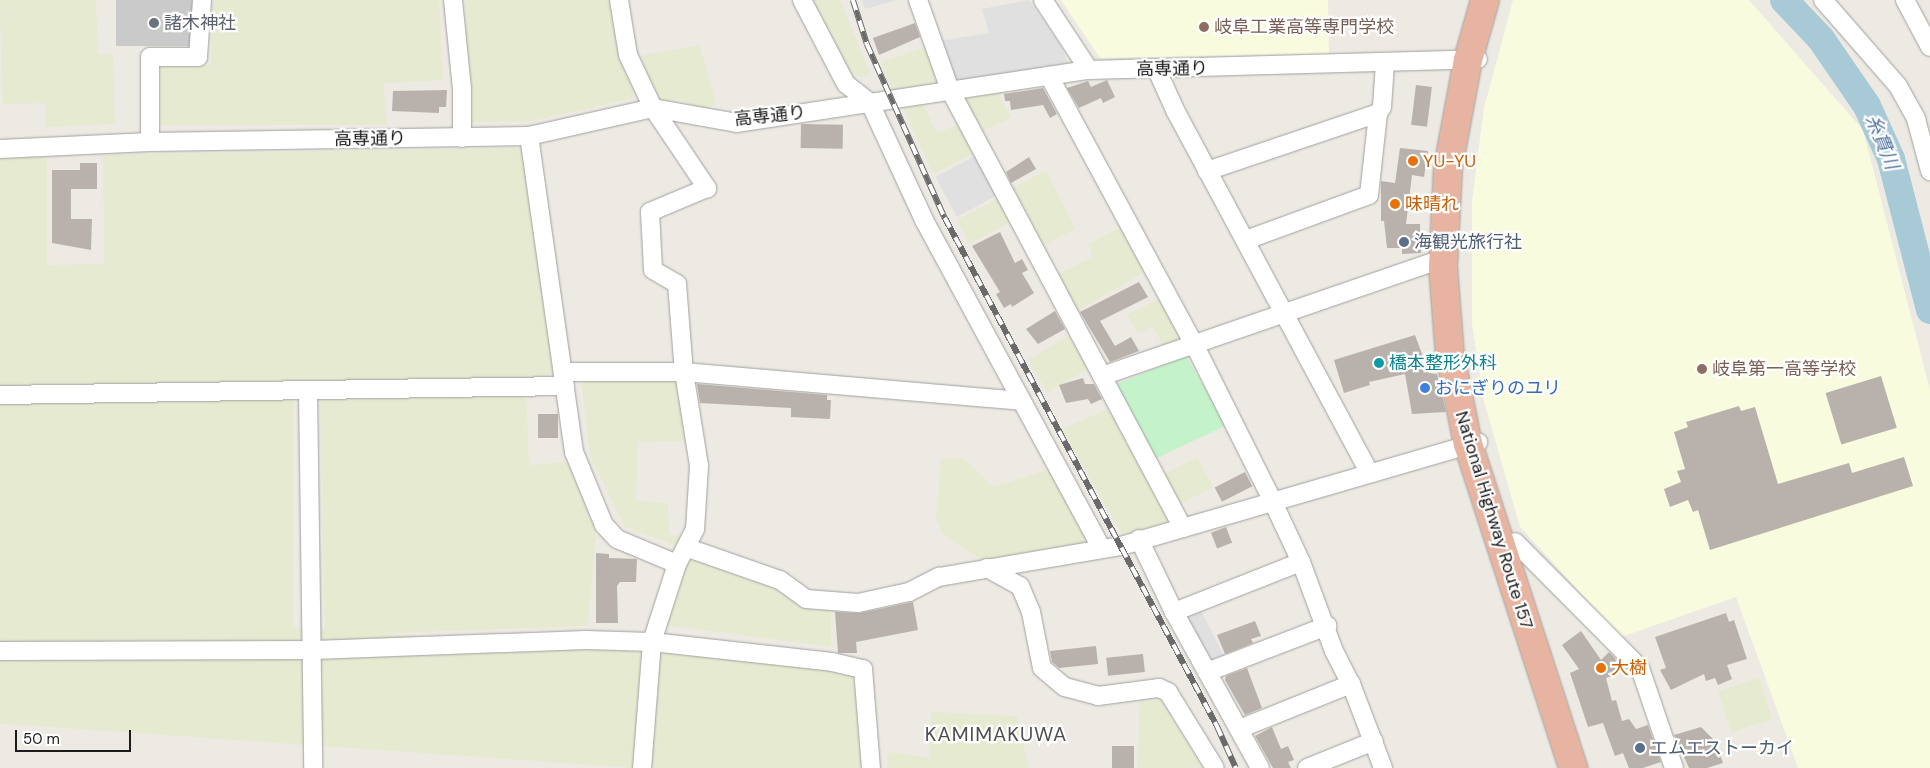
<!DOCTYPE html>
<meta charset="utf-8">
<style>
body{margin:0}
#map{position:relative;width:1930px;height:768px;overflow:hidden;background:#edeae3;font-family:"DM Sans","Noto Sans JP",sans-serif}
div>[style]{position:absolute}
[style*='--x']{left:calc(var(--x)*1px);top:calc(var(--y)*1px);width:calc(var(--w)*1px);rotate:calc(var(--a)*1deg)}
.education>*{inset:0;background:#f9fbde}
.religious>*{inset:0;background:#cacaca;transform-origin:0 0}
.farmland>*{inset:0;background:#e6ead0;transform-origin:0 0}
.park>*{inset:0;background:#c4f3ca}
.parking>*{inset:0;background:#e0e0e0;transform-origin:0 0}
.river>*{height:28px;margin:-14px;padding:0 14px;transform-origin:14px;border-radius:14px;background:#a8c9d6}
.building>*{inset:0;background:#b9b2ac;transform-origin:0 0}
.roads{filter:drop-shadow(0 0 1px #a0a0a0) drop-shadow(0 0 1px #a0a0a0)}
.minor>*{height:18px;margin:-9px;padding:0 9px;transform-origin:9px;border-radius:9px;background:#fff}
.trunk>*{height:28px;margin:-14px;padding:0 14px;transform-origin:14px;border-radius:14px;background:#e6b4a0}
.rail>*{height:5.5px;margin-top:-2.75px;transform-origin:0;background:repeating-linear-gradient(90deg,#fff 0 11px,#6a6a6a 0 22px);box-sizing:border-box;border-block:1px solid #6a6a6a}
.dots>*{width:14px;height:14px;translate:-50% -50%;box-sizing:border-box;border:2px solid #fff;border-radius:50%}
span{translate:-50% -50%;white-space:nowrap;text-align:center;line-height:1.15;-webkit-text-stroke:4.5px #fff;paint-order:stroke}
.worship-label{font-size:18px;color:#5b616d}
.left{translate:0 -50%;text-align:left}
.education-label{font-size:18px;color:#785e54}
.street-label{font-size:18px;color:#1c1c1c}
.food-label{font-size:18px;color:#c56008}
.service-label{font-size:18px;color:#4e5e75}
.culture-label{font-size:18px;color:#0d838f}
.shop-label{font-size:18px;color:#366cbe}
.water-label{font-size:19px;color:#5476a1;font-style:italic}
.quarter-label{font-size:20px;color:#4f4f4f;letter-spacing:1px}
.scale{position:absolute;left:15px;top:730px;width:116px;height:22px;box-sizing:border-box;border:2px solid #1c1c1c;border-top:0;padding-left:6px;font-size:15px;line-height:18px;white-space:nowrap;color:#1c1c1c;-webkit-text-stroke:4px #fff;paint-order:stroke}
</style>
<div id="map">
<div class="education">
<i style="clip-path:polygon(1061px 0,1328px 0,1329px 54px,1100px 58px)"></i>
<i style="clip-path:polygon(1513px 0,1749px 0,1863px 130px,1930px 390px,1930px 768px,1798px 768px,1736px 597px,1621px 637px,1520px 527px,1484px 401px,1472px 324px,1472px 200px,1484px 108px)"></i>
</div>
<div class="religious">
<i style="left:116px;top:0;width:77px;height:46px"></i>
</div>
<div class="farmland">
<i style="clip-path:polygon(0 0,96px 0,98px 55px,113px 54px,115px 124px,46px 127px,45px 103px,2px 104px)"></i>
<i style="clip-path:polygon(213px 0,439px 0,443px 80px,383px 83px,387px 125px,160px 125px,160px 65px,211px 65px)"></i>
<i style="clip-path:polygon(465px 0,612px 0,634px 98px,532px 121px,468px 122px)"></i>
<i style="clip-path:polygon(808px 0,840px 0,871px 75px,855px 77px,839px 62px)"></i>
<i style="clip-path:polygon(700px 45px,716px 103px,706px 110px,681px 100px,657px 100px,640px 56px)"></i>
<i style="clip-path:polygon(925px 47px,942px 82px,893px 91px,881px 62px)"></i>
<i style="clip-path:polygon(996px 90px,1011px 118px,980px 132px,963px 96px)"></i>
<i style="clip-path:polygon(923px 104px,937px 133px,963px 123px,978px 151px,933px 174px,903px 107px)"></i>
<i style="clip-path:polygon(525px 148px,559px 369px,541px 380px,0 386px,0 155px,47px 157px,47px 265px,104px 264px,103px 155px)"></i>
<i style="left:1046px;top:171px;width:65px;height:42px;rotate:63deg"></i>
<i style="left:1002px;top:196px;width:27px;height:51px;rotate:62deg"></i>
<i style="clip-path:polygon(1121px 228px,1146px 271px,1074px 313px,1053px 277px,1093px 257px,1088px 244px)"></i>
<i style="clip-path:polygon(1161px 299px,1182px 336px,1179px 343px,1164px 347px,1152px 326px,1138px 334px,1127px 314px)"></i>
<i style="left:1069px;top:336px;width:38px;height:47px;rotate:60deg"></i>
<i style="clip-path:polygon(581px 377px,677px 378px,685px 441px,638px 442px,636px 500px,668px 504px,669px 534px,685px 538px,679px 546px,625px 527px,590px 456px)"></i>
<i style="clip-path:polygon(526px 395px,529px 465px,569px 462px,597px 523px,588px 626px,325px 635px,320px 400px)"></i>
<i style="left:293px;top:399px;width:237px;height:293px;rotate:90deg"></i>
<i style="clip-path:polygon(1109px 409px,1175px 522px,1124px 537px,1061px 429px)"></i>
<i style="left:1197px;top:457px;width:34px;height:40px;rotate:62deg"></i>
<i style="clip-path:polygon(941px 458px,964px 459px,993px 487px,1053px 468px,1091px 544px,985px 562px,943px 534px,936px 520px)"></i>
<i style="clip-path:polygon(695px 557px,767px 583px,801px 606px,831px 608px,831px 647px,667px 625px,688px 561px)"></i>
<i style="clip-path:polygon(661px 649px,856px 673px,862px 768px,649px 768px,657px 653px)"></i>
<i style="left:641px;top:652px;width:116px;height:641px;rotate:94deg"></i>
<i style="left:1759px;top:678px;width:43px;height:43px;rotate:72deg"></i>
<i style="clip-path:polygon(1161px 701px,1202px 768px,1137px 768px,1140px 702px)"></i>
<i style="clip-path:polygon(931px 712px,1017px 716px,1029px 768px,888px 768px,887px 752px,929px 758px)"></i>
</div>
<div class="park">
<i style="clip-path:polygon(1186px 356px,1227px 425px,1155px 459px,1112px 386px)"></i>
</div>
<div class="parking">
<i style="clip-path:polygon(862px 0,897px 0,865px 9px)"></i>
<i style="clip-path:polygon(1029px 0,1060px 45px,1070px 68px,955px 85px,939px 41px,989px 33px,982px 9px)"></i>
<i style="left:977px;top:155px;width:45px;height:47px;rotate:62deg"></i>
<i style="left:1200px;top:609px;width:54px;height:17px;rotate:63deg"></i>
</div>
<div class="river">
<i style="--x:1784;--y:0;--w:54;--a:46.5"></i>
<i style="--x:1821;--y:39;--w:81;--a:55.5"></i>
<i style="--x:1867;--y:106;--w:58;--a:65.6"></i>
<i style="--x:1891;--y:159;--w:156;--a:75.5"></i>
</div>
<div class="building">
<i style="clip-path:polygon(915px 23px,920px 37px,879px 55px,873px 38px)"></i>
<i style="clip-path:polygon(1107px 80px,1115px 97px,1103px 103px,1101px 98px,1079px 108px,1067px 88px,1088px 81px,1091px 87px)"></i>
<i style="left:1416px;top:85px;width:16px;height:40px;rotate:7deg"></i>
<i style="clip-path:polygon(1043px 88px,1057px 114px,1050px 118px,1043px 105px,1011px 110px,1010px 101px,1005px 101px,1004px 94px)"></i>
<i style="clip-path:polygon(447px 90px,446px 107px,439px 107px,439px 113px,392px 111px,393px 91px)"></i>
<i style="left:801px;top:124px;width:42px;height:24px;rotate:1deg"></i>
<i style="clip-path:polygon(1400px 148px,1428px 151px,1424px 177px,1412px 175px,1406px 224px,1420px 224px,1421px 253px,1402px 254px,1402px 248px,1387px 248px,1384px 221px,1381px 221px,1381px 181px,1395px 183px)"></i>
<i style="clip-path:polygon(1029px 157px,1036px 169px,1011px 183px,1006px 172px)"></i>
<i style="clip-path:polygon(80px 163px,97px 163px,97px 189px,71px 189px,71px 219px,92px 219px,91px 250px,52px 243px,52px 170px,80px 170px)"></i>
<i style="clip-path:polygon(1000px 232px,1015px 263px,1022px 259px,1028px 270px,1022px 273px,1034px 293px,1012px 307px,1011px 304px,1004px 308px,996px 294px,1000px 292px,972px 246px)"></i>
<i style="clip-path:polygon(1139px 282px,1148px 297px,1100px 321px,1115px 346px,1131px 337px,1139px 351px,1110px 362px,1080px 312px)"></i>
<i style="clip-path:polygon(1055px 311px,1065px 329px,1038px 344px,1026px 329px)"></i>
<i style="clip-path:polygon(1415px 335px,1429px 373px,1437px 374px,1446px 412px,1412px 414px,1405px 374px,1369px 382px,1370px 385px,1344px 393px,1334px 360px)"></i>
<i style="left:1881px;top:376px;width:54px;height:58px;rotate:73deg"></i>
<i style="clip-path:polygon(1083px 378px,1085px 384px,1094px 384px,1102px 399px,1091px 404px,1088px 399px,1066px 403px,1059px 385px)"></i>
<i style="clip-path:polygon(697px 384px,827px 395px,827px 400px,831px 400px,830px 419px,791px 417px,791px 408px,700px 403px)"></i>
<i style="clip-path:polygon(1739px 406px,1741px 411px,1755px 407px,1778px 484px,1849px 463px,1852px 473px,1904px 457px,1913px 486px,1710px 550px,1698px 510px,1693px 512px,1688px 500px,1670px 507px,1664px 489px,1681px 482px,1677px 471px,1685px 469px,1674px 432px,1688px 427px,1686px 422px)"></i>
<i style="left:538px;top:414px;width:20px;height:24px"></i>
<i style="left:1245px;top:472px;width:16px;height:34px;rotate:63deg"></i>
<i style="left:1226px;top:527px;width:17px;height:16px;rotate:69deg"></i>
<i style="clip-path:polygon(596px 553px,609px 554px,609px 558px,637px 559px,636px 582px,620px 582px,617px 586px,618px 623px,596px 623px)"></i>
<i style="clip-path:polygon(913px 602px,918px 630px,856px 642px,857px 653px,838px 653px,835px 612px,860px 613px)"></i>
<i style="clip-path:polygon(1726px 613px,1729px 622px,1734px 620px,1747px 659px,1727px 665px,1732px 679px,1718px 685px,1715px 678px,1706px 681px,1704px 674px,1671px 690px,1660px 670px,1666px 668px,1655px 637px)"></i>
<i style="clip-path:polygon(1255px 621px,1261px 636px,1251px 639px,1253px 643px,1225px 654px,1217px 635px)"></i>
<i style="clip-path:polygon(1581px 631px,1601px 660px,1609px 652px,1615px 658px,1620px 673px,1606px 678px,1612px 701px,1616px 700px,1622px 721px,1629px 719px,1636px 729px,1648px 725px,1661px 762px,1643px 768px,1629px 768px,1623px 753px,1615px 756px,1603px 723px,1588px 727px,1570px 673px,1579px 669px,1562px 645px)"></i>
<i style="clip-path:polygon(1096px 646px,1098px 664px,1059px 668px,1052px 662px,1050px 651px)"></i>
<i style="left:1143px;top:654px;width:18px;height:37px;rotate:84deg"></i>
<i style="clip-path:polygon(1247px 668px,1262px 708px,1245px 715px,1225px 680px,1226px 676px)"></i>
<i style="clip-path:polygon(1272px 727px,1281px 749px,1288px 746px,1294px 760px,1288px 762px,1291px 768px,1273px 768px,1255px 736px)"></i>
<i style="clip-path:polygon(1701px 727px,1715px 741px,1723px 763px,1707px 768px,1689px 768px,1674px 735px)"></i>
<i style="left:1112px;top:746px;width:22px;height:22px"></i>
</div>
<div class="roads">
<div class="minor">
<i style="--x:453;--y:0;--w:88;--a:84.2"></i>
<i style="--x:462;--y:88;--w:50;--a:90"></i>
<i style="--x:619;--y:0;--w:56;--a:80.7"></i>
<i style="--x:628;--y:55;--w:59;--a:64.7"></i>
<i style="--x:653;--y:108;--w:97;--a:56"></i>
<i style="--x:707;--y:188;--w:62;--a:157.2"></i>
<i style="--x:650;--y:212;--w:58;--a:87"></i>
<i style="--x:653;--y:270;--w:28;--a:30"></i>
<i style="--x:677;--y:284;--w:88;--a:85.5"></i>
<i style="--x:684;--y:372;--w:95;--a:80.9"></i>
<i style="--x:699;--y:466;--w:63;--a:93.6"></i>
<i style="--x:695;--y:529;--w:39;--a:117"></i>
<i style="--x:677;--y:564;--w:82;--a:107.8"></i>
<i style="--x:652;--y:642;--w:126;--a:94.5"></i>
<i style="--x:802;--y:0;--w:95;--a:62.4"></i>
<i style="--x:846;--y:84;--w:31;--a:38"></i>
<i style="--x:870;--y:103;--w:129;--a:65.2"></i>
<i style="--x:924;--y:220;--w:373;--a:61.6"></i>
<i style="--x:918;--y:0;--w:96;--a:70.4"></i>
<i style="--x:950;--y:90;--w:496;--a:62"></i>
<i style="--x:1043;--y:0;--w:84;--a:56.7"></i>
<i style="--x:1823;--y:0;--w:114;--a:48.9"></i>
<i style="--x:1898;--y:86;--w:38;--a:61"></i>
<i style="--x:1916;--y:119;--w:54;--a:74.9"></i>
<i style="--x:1905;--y:0;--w:53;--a:62"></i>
<i style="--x:1157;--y:70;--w:46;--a:65.7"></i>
<i style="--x:1176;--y:112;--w:408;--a:61.8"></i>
<i style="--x:1049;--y:76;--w:305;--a:61.6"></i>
<i style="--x:1194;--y:344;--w:177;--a:63.4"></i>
<i style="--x:1273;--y:502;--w:66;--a:65"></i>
<i style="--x:1301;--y:562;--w:95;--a:69.7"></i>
<i style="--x:1334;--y:651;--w:37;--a:63"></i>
<i style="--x:1351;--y:684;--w:90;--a:69.1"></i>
<i style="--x:529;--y:136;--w:319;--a:81.9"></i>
<i style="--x:574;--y:452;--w:79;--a:67.7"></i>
<i style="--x:604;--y:525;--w:19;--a:47"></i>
<i style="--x:617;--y:539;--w:65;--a:22.6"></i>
<i style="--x:150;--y:142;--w:85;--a:-90"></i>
<i style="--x:150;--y:57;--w:48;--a:0"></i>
<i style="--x:198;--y:57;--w:57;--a:-86"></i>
<i style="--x:0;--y:149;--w:150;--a:-2.7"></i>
<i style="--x:150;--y:142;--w:379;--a:-0.9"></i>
<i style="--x:529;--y:136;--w:127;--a:-12.7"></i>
<i style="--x:653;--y:108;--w:85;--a:10.1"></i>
<i style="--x:737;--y:123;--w:356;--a:-8.6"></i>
<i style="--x:1089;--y:70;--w:389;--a:-1.6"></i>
<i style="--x:1207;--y:171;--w:181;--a:-18.7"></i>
<i style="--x:1378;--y:113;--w:7;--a:-56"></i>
<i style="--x:1382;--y:107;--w:44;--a:-86.1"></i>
<i style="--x:1246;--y:240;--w:131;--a:-20.1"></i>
<i style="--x:1369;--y:195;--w:82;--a:-83.7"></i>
<i style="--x:563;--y:372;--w:121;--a:0"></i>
<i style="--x:684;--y:372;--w:338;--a:4.9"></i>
<i style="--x:1102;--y:376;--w:347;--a:-19"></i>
<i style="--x:1430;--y:263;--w:14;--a:-8"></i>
<i style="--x:308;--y:391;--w:377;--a:89.2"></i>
<i style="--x:0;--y:395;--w:565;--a:-0.91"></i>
<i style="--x:1139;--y:539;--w:81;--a:64.4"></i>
<i style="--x:1174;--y:612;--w:178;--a:61.1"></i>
<i style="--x:1515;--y:542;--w:177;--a:45.2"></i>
<i style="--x:1640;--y:668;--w:106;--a:71.2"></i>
<i style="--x:688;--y:548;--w:97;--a:19.2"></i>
<i style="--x:780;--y:580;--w:32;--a:36"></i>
<i style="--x:806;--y:599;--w:52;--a:4.4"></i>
<i style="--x:858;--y:603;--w:52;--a:-12.2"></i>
<i style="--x:909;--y:592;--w:34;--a:-27"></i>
<i style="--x:939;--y:577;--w:185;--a:-9.7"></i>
<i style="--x:1121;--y:546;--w:372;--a:-16.2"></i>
<i style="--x:987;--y:568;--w:38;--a:29"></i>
<i style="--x:1020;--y:586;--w:28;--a:67"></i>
<i style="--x:1031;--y:612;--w:57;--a:78.9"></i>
<i style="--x:1042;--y:668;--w:30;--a:40"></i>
<i style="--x:1065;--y:687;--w:34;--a:15"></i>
<i style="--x:1098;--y:696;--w:62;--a:-7.5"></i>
<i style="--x:1159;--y:688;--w:10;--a:24"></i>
<i style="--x:1168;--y:692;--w:89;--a:58.3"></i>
<i style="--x:1174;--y:612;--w:136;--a:-21.5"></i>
<i style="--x:0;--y:651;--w:314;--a:-0.2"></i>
<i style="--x:314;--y:650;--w:272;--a:-2.1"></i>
<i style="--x:586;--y:640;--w:66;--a:1.7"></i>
<i style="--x:652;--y:642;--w:181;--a:6.3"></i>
<i style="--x:832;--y:662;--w:32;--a:13"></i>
<i style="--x:863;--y:669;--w:99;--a:85.4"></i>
<i style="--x:1207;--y:672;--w:129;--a:-21"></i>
<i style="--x:1239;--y:729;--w:121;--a:-21.9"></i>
<i style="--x:1307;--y:768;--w:72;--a:-21.9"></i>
</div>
<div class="trunk">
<i style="--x:1485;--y:0;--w:62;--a:105.8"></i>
<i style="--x:1468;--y:60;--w:110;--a:100.5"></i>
<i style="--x:1448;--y:168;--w:99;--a:92.9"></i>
<i style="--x:1443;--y:267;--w:88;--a:85.5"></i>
<i style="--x:1450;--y:355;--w:91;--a:78.6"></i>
<i style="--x:1468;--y:444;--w:341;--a:72"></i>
</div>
</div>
<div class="rail">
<i style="--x:853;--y:0;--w:46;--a:72.3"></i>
<i style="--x:867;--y:44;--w:191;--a:65.9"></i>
<i style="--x:945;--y:218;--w:576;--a:61.83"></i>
<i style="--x:1217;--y:726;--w:46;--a:65.7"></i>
</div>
<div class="dots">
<i style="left:154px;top:23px;background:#6b7280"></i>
<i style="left:1204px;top:27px;background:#8d6e63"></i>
<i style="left:1413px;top:161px;background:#e8710a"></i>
<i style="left:1395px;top:204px;background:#e8710a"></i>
<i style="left:1404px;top:242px;background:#5c6f8a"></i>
<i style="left:1379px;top:363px;background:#0f9aa8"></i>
<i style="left:1702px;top:369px;background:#8d6e63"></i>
<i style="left:1425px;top:388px;background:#3f7fe0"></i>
<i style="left:1601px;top:668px;background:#e8710a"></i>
<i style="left:1640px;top:748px;background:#5c6f8a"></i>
</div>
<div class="worship-label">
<span class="left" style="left:164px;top:23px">諸木神社</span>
</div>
<div class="education-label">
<span class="left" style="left:1214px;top:27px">岐阜工業高等専門学校</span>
<span class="left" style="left:1712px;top:369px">岐阜第一高等学校</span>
</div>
<div class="street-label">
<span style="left:1172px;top:69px;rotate:-1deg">高専通り</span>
<span style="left:770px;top:116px;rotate:-6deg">高専通り</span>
<span style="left:370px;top:139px;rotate:-1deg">高専通り</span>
<span style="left:1494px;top:520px;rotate:73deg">National Highway Route 157</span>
</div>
<div class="food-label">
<span class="left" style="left:1423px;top:161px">YU-YU</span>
<span class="left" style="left:1405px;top:204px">味晴れ</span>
<span class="left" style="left:1611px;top:668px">大樹</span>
</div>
<div class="service-label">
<span class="left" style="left:1414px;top:242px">海観光旅行社</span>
<span class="left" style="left:1650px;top:748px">エムエストーカイ</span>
</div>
<div class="culture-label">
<span class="left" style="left:1389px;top:363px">橋本整形外科</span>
</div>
<div class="shop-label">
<span class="left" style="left:1435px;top:388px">おにぎりのユリ</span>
</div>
<div class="water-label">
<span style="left:1882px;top:142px;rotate:68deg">糸貫川</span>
</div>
<div class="quarter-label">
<span style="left:996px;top:734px">KAMIMAKUWA</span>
</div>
<div class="scale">50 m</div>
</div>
